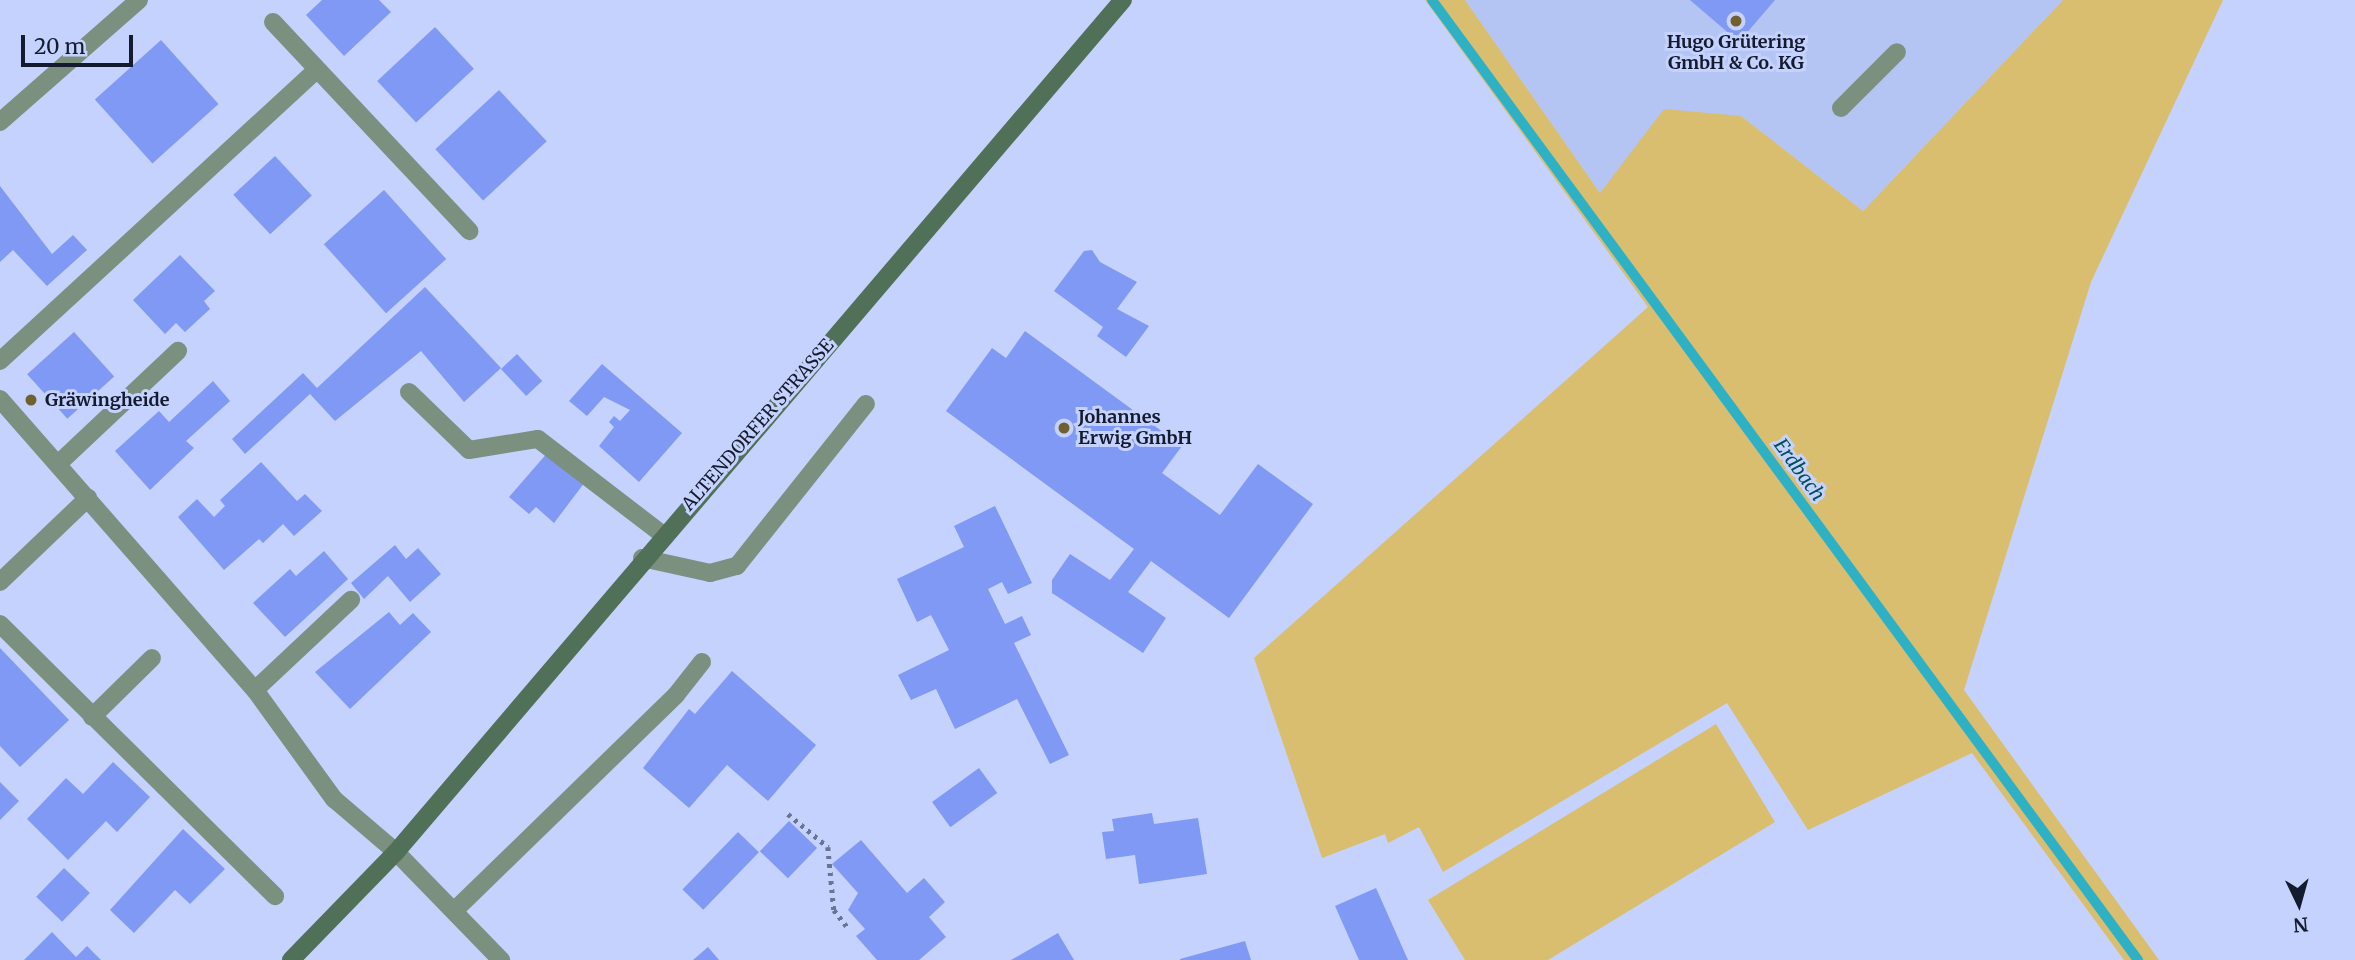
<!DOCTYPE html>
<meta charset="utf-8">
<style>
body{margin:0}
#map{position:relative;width:2355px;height:960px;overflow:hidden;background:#c4d2fd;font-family:Merriweather,serif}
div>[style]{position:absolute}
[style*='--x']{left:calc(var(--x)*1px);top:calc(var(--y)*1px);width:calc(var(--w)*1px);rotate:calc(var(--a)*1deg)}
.built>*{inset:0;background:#b4c4f3}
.green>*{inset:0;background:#d9be70}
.stream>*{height:10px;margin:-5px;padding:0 5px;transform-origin:5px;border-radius:5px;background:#2eb1c5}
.building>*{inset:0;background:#7f99f5;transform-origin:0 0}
.path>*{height:4.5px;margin-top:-2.25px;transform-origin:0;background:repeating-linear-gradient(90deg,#697392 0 3.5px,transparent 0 8.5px)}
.lane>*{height:18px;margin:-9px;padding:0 9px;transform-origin:9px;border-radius:9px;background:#7b907f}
.street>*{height:18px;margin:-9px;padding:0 9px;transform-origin:9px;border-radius:9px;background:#7b907f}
.secondary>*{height:18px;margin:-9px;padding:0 9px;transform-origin:9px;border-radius:9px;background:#517058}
.dots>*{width:19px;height:19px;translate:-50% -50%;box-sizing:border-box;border:4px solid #c4d2fd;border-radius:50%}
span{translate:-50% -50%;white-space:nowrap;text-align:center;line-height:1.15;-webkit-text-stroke:6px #c4d2fd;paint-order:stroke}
.poi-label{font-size:18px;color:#151b2e;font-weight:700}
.left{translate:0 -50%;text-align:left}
.street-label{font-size:18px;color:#151b2e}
.water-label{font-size:19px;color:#004e59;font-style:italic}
.north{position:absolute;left:2264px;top:869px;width:70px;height:70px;-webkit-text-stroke:5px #c4d2fd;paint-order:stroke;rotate:175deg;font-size:19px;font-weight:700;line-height:28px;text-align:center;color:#151b2e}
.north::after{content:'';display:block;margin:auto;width:24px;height:32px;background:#151b2e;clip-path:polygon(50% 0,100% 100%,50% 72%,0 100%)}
.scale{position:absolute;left:21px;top:35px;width:112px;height:32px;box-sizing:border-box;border:4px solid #151b2e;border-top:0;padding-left:9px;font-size:21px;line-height:24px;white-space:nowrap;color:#151b2e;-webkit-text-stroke:5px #c4d2fd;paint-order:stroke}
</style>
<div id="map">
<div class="built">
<i style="clip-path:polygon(1465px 0,2063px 0,1863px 211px,1741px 116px,1600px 193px)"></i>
</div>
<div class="green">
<i style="clip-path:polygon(1425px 0,1465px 0,1600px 193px,1664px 109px,1741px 116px,1863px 211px,2063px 0,2223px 0,2091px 282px,1964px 690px,2159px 960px,2124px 960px,1972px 753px,1808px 830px,1727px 703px,1443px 872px,1419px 827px,1388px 843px,1385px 834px,1322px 858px,1254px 658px,1648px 307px)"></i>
<i style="clip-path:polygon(1716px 724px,1775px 822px,1548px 960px,1465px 960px,1428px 900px)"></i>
</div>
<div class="stream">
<i style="--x:1432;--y:0;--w:1192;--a:53.67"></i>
</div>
<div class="building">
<i style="clip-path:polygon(322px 0,379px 0,391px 12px,344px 56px,306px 15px)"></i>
<i style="clip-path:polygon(1690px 0,1775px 0,1739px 42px)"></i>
<i style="left:435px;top:27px;width:57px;height:79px;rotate:47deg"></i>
<i style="left:161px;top:40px;width:86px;height:89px;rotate:48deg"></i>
<i style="left:499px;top:90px;width:70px;height:87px;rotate:47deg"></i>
<i style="left:275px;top:156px;width:54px;height:57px;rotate:47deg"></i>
<i style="clip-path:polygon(0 186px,52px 254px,73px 235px,87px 250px,47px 286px,13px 250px,0 262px)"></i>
<i style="left:384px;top:190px;width:93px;height:81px;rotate:48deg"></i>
<i style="clip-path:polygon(1092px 250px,1100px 262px,1137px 282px,1117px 309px,1149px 326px,1126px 357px,1097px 336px,1103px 327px,1054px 291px,1084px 251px)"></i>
<i style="clip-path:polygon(180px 255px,215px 291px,204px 301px,210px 309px,185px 332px,176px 323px,165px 334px,133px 300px)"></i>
<i style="clip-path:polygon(425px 287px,501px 368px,464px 402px,421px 351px,335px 421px,310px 394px,245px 454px,232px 439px,303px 373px,317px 388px)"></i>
<i style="clip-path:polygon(1025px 331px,1182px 446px,1162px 473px,1220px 515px,1258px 464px,1313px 504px,1229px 618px,1151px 561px,1128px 592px,1166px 618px,1143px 653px,1052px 593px,1052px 580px,1070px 554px,1110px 580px,1134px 549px,946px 411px,992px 348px,1006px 358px)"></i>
<i style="left:74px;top:332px;width:60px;height:63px;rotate:48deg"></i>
<i style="left:517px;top:354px;width:37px;height:22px;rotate:47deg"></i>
<i style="clip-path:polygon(602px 364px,682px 433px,639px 482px,599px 446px,614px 427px,609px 422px,614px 416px,620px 421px,630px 410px,604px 397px,587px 416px,569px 401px)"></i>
<i style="clip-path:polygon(213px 381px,230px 401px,186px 441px,194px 448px,150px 490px,115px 451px,159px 411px,169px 422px)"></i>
<i style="clip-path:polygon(549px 451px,585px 482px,554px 523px,536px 507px,529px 514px,509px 497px)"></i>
<i style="clip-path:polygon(261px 462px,297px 501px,305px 494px,322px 511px,294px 536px,283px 524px,263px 543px,259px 539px,224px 570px,178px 517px,197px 499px,214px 517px,225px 506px,220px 500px)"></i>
<i style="clip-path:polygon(995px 506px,1032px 583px,1008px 594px,1002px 582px,988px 589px,1005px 624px,1022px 616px,1031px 635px,1014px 643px,1069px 755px,1050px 764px,1017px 699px,955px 729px,936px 689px,911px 700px,898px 675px,949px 650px,931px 615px,917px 622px,897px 579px,964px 547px,954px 526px)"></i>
<i style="clip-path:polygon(395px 545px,406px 559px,418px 548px,441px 574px,410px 602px,388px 576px,364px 599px,351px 583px)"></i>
<i style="clip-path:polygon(324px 551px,348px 579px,285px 637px,253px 603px,290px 569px,296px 576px)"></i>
<i style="clip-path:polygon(389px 612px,400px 625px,413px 613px,431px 632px,350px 709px,315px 672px)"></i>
<i style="clip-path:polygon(0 648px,69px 720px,20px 767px,0 746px)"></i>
<i style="clip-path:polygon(732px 671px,816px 745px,768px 801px,727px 765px,689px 808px,643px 768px,689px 709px,695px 714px)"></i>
<i style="clip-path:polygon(113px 762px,150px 797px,117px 832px,106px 821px,68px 860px,27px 819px,66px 778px,83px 794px)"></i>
<i style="left:979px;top:768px;width:31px;height:58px;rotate:54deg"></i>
<i style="clip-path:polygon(0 782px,19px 801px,0 820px)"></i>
<i style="clip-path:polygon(1152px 813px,1154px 824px,1198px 818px,1207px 874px,1139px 884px,1135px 855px,1106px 859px,1102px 832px,1114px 831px,1112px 819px)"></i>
<i style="left:789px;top:821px;width:39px;height:42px;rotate:44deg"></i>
<i style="clip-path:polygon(183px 829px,225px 869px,190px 904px,175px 890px,134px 933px,110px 910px)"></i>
<i style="left:738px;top:832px;width:29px;height:80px;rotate:44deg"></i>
<i style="clip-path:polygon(861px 840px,907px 893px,924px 878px,945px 902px,929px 917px,946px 937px,919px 960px,877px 960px,856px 936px,865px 929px,848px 910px,858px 893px,832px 864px)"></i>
<i style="left:64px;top:868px;width:36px;height:40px;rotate:44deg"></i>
<i style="clip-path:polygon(1376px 888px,1408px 960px,1359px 960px,1335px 906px)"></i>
<i style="clip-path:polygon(52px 932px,76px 957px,87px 946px,101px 960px,24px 960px)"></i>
<i style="clip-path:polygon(1058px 933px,1074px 960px,1011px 960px)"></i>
<i style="clip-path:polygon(1245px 941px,1251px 960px,1180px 960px,1180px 959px)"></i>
<i style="clip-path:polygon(708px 947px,719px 960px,693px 960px)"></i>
</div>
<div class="path">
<i style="--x:788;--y:814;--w:52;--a:39.5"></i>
<i style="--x:828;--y:847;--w:63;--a:84.6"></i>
<i style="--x:834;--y:910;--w:24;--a:52"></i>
</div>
<div class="lane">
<i style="--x:1841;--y:108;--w:79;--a:-45"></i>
<i style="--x:0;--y:122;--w:185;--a:-41.3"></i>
<i style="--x:409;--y:392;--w:83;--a:44"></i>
<i style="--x:469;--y:450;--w:70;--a:-9.1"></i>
<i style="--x:538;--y:439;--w:156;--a:37.5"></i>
<i style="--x:58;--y:464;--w:165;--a:-43.3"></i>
<i style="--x:642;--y:558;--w:70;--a:12.4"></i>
<i style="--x:710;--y:573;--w:28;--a:-15"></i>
<i style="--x:737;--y:566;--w:207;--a:-51.5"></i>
<i style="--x:255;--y:690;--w:132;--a:-43.2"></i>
<i style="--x:92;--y:717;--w:84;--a:-44.5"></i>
<i style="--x:396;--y:852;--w:151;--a:45.8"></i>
<i style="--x:455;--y:910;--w:308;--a:-44.2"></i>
<i style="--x:676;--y:695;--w:42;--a:-51.8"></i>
</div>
<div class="street">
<i style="--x:273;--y:22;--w:287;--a:46.8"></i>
<i style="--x:0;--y:361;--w:430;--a:-42.6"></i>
<i style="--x:0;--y:399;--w:387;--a:48.8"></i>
<i style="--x:255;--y:690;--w:135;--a:54.1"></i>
<i style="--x:334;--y:799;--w:82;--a:40.5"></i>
<i style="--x:0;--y:582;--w:122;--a:-43.7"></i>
<i style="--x:0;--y:624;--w:387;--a:44.7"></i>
</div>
<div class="secondary">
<i style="--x:291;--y:960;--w:151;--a:-45.8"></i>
<i style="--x:396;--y:852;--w:1120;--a:-49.53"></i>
</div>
<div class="dots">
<i style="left:1736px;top:21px;background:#71602e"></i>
<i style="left:31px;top:400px;background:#71602e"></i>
<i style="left:1064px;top:428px;background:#71602e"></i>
</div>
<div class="poi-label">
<span style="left:1736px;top:53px">Hugo Grütering<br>GmbH &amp; Co. KG</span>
<span class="left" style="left:45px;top:400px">Gräwingheide</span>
<span class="left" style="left:1078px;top:428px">Johannes<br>Erwig GmbH</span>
</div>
<div class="street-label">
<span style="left:758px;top:425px;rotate:-49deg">ALTENDORFER STRASSE</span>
</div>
<div class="water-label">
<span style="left:1799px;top:470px;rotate:54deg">Erdbach</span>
</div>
<div class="north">N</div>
<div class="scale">20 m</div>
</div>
